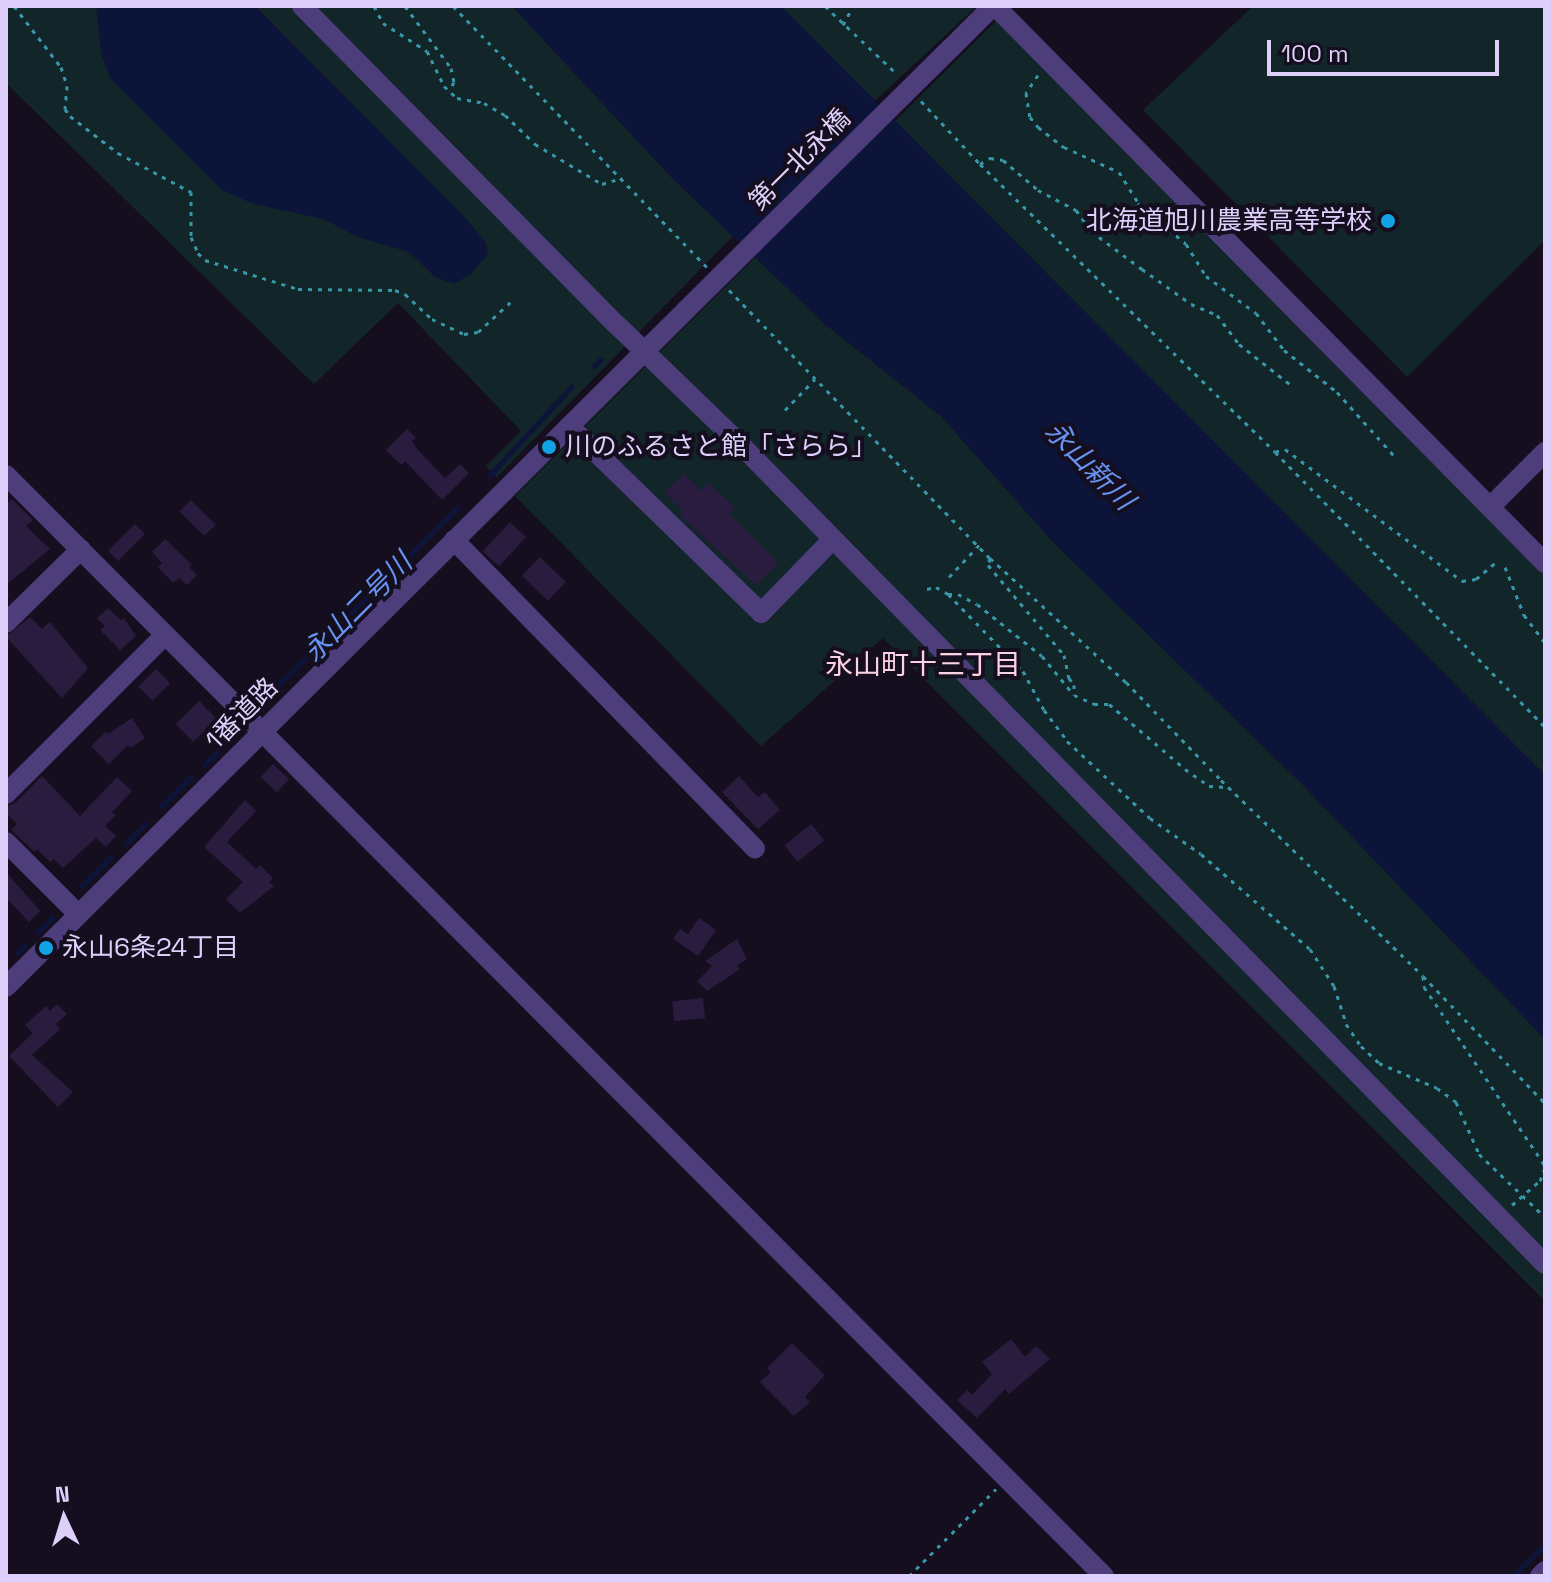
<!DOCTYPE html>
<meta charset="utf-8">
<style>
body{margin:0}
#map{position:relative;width:1551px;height:1582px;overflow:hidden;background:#150e1f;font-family:"Space Grotesk","Noto Sans JP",sans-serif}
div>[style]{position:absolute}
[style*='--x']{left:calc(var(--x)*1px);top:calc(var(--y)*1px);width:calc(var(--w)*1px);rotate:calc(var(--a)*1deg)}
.green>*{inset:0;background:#122529}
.water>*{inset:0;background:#0d143a}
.stream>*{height:5px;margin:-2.5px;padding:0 2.5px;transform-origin:2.5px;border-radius:2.5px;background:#0d143a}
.building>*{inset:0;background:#2a1c3f;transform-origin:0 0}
.path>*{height:3px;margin-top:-1.5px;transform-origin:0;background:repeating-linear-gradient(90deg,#3797a8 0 4px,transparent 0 10px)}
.minor>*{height:20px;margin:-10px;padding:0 10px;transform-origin:10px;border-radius:10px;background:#4d3d7b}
.minor-bridge>*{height:20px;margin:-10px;padding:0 10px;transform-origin:10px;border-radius:10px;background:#4d3d7b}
.dots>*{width:22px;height:22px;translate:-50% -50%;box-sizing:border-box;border:4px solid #150e1f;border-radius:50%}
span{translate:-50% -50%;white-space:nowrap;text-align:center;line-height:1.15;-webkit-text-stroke:8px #150e1f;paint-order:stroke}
.street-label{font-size:26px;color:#ded0fb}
.poi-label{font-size:26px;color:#ded0fb}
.right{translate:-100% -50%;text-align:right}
.left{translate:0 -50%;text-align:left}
.water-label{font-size:28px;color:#6794f3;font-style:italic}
.neighbourhood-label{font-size:28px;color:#fbd2e4}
.frame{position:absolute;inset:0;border:8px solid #ded0fb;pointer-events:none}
.north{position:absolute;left:24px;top:1478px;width:80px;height:80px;-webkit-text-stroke:6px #150e1f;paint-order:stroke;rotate:356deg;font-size:22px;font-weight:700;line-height:32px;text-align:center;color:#ded0fb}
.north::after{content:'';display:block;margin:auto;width:28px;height:36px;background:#ded0fb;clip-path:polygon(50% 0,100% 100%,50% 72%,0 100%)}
.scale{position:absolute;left:1267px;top:40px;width:232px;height:36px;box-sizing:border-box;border:4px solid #ded0fb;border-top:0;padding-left:10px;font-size:24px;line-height:28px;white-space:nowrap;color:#ded0fb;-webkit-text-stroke:6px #150e1f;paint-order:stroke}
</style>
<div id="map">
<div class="green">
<i style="clip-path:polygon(6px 6px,512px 6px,672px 178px,733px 236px,497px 477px,486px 466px,521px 431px,398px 303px,314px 384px,6px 83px)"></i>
<i style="clip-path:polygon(781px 6px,977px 6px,875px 101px)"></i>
<i style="clip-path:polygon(1253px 6px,1545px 6px,1545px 240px,1407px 377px,1143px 110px)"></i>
<i style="clip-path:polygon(1002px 15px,1545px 572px,1545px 775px,895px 121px)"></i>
<i style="clip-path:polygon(755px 257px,826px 325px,941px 416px,1054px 543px,1303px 785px,1545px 1039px,1545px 1301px,883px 638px,761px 746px,515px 496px)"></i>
</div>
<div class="water">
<i style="clip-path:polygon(96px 6px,255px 6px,464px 216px,486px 243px,488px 254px,471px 274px,454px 284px,435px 277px,409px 252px,358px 237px,323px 219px,251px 203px,221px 189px,111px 79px,101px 54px)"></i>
<i style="clip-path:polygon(512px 6px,781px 6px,1545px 775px,1545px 1039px,1303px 785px,1054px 543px,941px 416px,826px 325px,672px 178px)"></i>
</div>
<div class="stream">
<i style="--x:594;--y:366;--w:10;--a:-45"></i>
<i style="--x:489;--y:476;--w:122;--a:-47.3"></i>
<i style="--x:256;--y:707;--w:284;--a:-44.7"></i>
<i style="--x:204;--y:765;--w:30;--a:-45"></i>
<i style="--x:162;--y:806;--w:41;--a:-45"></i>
<i style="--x:126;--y:843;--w:27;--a:-45"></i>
<i style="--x:82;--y:886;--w:42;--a:-45"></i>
<i style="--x:38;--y:932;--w:20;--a:-45"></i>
<i style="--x:17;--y:953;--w:11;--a:-45"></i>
<i style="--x:1513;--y:1576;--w:45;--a:-45"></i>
</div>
<div class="building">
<i style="clip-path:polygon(407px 429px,416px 438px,412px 441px,417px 449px,445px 478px,460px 464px,469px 473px,442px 500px,405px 461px,401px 465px,386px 450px)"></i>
<i style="clip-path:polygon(684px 473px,701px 491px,709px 483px,735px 507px,729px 514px,778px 563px,756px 585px,679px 515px,683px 511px,664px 492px)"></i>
<i style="clip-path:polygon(12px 499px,33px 520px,26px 526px,50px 549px,6px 585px,6px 504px)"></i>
<i style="left:191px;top:500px;width:35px;height:16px;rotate:45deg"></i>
<i style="left:510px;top:522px;width:22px;height:40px;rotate:43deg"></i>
<i style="left:135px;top:524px;width:14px;height:38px;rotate:45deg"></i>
<i style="clip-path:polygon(165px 539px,192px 565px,189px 567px,197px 575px,187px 585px,179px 578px,173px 583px,158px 567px,162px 563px,152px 552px)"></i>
<i style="left:540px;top:557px;width:36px;height:26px;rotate:44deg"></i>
<i style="clip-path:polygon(108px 608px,121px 620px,124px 618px,136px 636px,120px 650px,100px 630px,105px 626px,97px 618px)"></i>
<i style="clip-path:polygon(30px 617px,42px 629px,50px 622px,88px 668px,62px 698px,6px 637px)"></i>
<i style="left:156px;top:669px;width:20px;height:25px;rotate:45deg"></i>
<i style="left:199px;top:701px;width:25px;height:33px;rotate:45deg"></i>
<i style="clip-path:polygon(132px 718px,145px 738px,130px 748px,128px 745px,109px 764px,91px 746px,106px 732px,108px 734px)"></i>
<i style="left:273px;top:764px;width:22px;height:18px;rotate:43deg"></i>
<i style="clip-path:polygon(42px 776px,80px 816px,117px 777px,132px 791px,112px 812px,116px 815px,105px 826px,116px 836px,106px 847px,96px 838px,63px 868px,54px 859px,50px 862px,37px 849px,35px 852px,11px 830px,17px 824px,6px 813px,6px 807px,15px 803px)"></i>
<i style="clip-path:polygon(739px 776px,758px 797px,765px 792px,780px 810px,758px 829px,722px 792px)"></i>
<i style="clip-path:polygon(245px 800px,256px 811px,227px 842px,256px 869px,260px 865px,273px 878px,269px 882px,274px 886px,240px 913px,226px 899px,243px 882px,204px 847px)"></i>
<i style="left:811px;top:824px;width:21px;height:34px;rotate:51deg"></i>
<i style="clip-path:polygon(6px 872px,40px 911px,29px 922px,6px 898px)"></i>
<i style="clip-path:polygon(699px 918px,716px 930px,698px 956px,673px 939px,680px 929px,688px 934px)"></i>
<i style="clip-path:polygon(737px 939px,747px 959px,737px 966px,740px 969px,707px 991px,697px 981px,712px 966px,705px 961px)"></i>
<i style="left:703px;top:998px;width:20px;height:31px;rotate:84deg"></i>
<i style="clip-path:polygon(57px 1004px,67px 1014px,56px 1024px,60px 1029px,32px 1055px,73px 1092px,58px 1107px,9px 1056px,33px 1033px,25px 1025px,46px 1006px,50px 1011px)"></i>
<i style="clip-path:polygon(1011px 1339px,1025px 1357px,1036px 1346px,1050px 1359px,1009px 1394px,1005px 1389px,977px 1418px,957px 1400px,967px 1390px,972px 1395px,992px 1374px,982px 1362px)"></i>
<i style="clip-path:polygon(792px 1343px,825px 1375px,805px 1397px,810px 1402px,794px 1416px,760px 1382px,771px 1372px,767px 1368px)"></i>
</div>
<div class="path">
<i style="--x:14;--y:6;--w:77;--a:52.4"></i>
<i style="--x:61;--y:67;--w:20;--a:72"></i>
<i style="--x:67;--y:86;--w:23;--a:95"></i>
<i style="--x:65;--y:109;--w:9;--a:54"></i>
<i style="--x:70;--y:116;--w:61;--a:37.6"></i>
<i style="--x:118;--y:153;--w:83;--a:28.1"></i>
<i style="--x:191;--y:192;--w:45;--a:90"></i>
<i style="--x:191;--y:237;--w:17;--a:66"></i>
<i style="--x:198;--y:253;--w:10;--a:45"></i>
<i style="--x:205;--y:260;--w:97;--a:17.3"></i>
<i style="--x:298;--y:289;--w:97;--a:0.6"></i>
<i style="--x:395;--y:290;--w:11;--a:22"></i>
<i style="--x:405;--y:294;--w:37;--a:43"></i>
<i style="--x:432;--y:319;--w:35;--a:25"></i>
<i style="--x:464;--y:334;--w:14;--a:-8"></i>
<i style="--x:478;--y:332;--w:50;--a:-42.6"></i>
<i style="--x:374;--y:6;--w:19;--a:62"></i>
<i style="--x:383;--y:23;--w:52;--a:32.5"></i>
<i style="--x:427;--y:51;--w:39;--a:64"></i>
<i style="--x:444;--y:86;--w:18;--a:43"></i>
<i style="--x:457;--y:98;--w:27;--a:10"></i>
<i style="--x:484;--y:103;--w:24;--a:30"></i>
<i style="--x:505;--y:115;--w:42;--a:44"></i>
<i style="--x:535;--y:144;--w:78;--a:30.8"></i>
<i style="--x:602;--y:184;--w:21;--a:-17"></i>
<i style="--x:405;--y:6;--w:77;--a:53.4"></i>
<i style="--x:451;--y:68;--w:14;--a:78"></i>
<i style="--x:454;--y:82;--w:10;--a:119"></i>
<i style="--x:453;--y:6;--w:364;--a:45.8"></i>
<i style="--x:825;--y:6;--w:99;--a:43.4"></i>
<i style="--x:843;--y:25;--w:21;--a:-62"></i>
<i style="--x:1038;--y:75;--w:22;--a:124"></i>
<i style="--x:1026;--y:93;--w:24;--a:81"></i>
<i style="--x:1030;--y:117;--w:13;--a:51"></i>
<i style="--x:1038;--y:127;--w:33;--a:38"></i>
<i style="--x:1064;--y:147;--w:60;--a:24.4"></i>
<i style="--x:1119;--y:172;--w:36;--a:58"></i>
<i style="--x:1138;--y:203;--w:63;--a:40.5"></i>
<i style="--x:1186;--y:244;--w:38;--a:58"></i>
<i style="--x:1206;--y:276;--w:62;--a:36.5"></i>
<i style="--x:1256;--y:313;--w:46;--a:52.9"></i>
<i style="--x:1284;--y:350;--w:68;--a:38.4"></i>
<i style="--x:1337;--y:392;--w:90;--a:48.2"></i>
<i style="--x:921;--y:101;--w:86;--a:46.9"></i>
<i style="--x:980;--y:164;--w:412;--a:44.3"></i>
<i style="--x:1275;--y:452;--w:385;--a:45.5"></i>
<i style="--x:980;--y:164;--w:12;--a:-31"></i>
<i style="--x:990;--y:158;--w:13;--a:9"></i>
<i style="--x:1003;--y:160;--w:46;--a:40.6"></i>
<i style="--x:1038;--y:190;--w:43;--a:27.8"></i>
<i style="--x:1076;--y:210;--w:26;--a:54"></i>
<i style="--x:1091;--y:231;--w:64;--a:36.7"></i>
<i style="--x:1142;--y:269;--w:60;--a:35.5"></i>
<i style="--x:1191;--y:304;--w:28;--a:23"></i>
<i style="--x:1217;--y:315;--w:36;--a:53"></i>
<i style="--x:1239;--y:344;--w:66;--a:38.3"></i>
<i style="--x:729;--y:290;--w:374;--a:45.8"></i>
<i style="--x:990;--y:558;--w:184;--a:42.4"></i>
<i style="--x:1126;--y:682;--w:136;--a:45.9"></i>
<i style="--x:1221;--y:780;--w:281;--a:44.1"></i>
<i style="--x:1423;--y:976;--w:176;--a:46.2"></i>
<i style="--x:785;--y:410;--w:43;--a:-45.9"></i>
<i style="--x:1275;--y:452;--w:10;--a:-17"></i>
<i style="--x:1285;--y:449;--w:221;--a:36.7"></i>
<i style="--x:1462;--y:581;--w:14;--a:-8"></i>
<i style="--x:1476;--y:579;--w:25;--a:-40"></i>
<i style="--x:990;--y:558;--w:7;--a:106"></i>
<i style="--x:988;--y:565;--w:118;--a:49.8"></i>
<i style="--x:1064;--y:655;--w:24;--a:78"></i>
<i style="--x:1069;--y:678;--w:9;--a:54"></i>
<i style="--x:1074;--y:685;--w:10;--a:90"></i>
<i style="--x:1505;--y:567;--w:52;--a:68.4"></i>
<i style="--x:1524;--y:615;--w:35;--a:53"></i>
<i style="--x:949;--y:577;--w:44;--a:-46.8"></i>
<i style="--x:927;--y:589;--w:9;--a:-13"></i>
<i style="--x:936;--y:587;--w:14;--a:30"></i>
<i style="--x:948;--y:594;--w:107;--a:45.8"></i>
<i style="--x:1023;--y:671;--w:44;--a:61.7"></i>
<i style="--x:1044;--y:710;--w:39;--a:53"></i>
<i style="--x:1067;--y:741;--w:113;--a:42.9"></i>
<i style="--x:1150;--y:818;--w:62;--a:35.2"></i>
<i style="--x:1201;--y:854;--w:145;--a:41.1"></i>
<i style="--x:1310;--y:949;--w:44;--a:57"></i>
<i style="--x:1334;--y:986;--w:40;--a:72"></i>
<i style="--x:1346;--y:1024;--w:27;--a:56"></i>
<i style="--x:1361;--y:1046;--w:25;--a:43"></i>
<i style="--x:1379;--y:1063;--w:63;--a:23.3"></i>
<i style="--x:1437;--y:1088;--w:24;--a:36"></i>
<i style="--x:1456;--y:1102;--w:57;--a:66.1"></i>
<i style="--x:1479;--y:1154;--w:91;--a:43.7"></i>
<i style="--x:948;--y:594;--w:10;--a:0"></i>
<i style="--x:958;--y:594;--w:21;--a:28"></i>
<i style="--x:977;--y:604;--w:83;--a:38.7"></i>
<i style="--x:1042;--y:656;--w:50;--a:50.6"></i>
<i style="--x:1074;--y:695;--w:22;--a:24"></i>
<i style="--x:1094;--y:704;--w:15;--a:0"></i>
<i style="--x:1109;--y:704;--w:100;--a:40.5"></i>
<i style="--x:1185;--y:769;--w:29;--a:35"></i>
<i style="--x:1209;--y:786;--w:17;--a:3"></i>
<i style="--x:1423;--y:976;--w:11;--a:85"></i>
<i style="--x:1424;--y:987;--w:216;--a:55.9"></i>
<i style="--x:1512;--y:1205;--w:37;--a:-41"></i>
<i style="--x:1540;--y:1181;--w:15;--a:-70"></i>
<i style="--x:909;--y:1576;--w:123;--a:-45"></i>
</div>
<div class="minor">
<i style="--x:302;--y:6;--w:448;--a:45.4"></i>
<i style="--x:617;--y:325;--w:167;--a:44"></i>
<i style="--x:737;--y:441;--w:1153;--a:45.53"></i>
<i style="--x:995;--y:6;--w:783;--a:45.36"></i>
<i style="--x:951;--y:48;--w:59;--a:-45"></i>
<i style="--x:569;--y:426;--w:268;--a:44.2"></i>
<i style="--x:761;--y:613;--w:100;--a:-45.8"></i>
<i style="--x:6;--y:475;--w:1555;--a:45.08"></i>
<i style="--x:1490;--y:507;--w:78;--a:-45"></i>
<i style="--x:454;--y:540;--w:431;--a:45.7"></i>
<i style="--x:6;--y:623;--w:105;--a:-44.6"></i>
<i style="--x:6;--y:794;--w:225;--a:-45"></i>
<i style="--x:6;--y:842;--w:100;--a:45"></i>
<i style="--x:6;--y:987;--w:960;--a:-44.87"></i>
<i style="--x:1540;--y:1576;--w:7;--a:-45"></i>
</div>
<div class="minor-bridge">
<i style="--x:686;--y:310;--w:373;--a:-44.7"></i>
</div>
<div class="dots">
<i style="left:1388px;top:221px;background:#12a3e5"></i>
<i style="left:549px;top:447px;background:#12a3e5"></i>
<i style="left:46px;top:948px;background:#12a3e5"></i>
</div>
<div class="street-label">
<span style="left:800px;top:160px;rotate:-45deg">第一北永橋</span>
<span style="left:242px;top:714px;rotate:-45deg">1番道路</span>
</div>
<div class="poi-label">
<span class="right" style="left:1372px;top:221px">北海道旭川農業高等学校</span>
<span class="left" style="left:565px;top:447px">川のふるさと館「さらら」</span>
<span class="left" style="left:62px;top:948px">永山6条24丁目</span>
</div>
<div class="water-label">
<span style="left:1090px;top:465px;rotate:45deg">永山新川</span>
<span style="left:357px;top:607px;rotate:-45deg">永山二号川</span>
</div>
<div class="neighbourhood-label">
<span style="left:923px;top:664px">永山町十三丁目</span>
</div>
<div class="frame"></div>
<div class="north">N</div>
<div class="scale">100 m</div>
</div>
